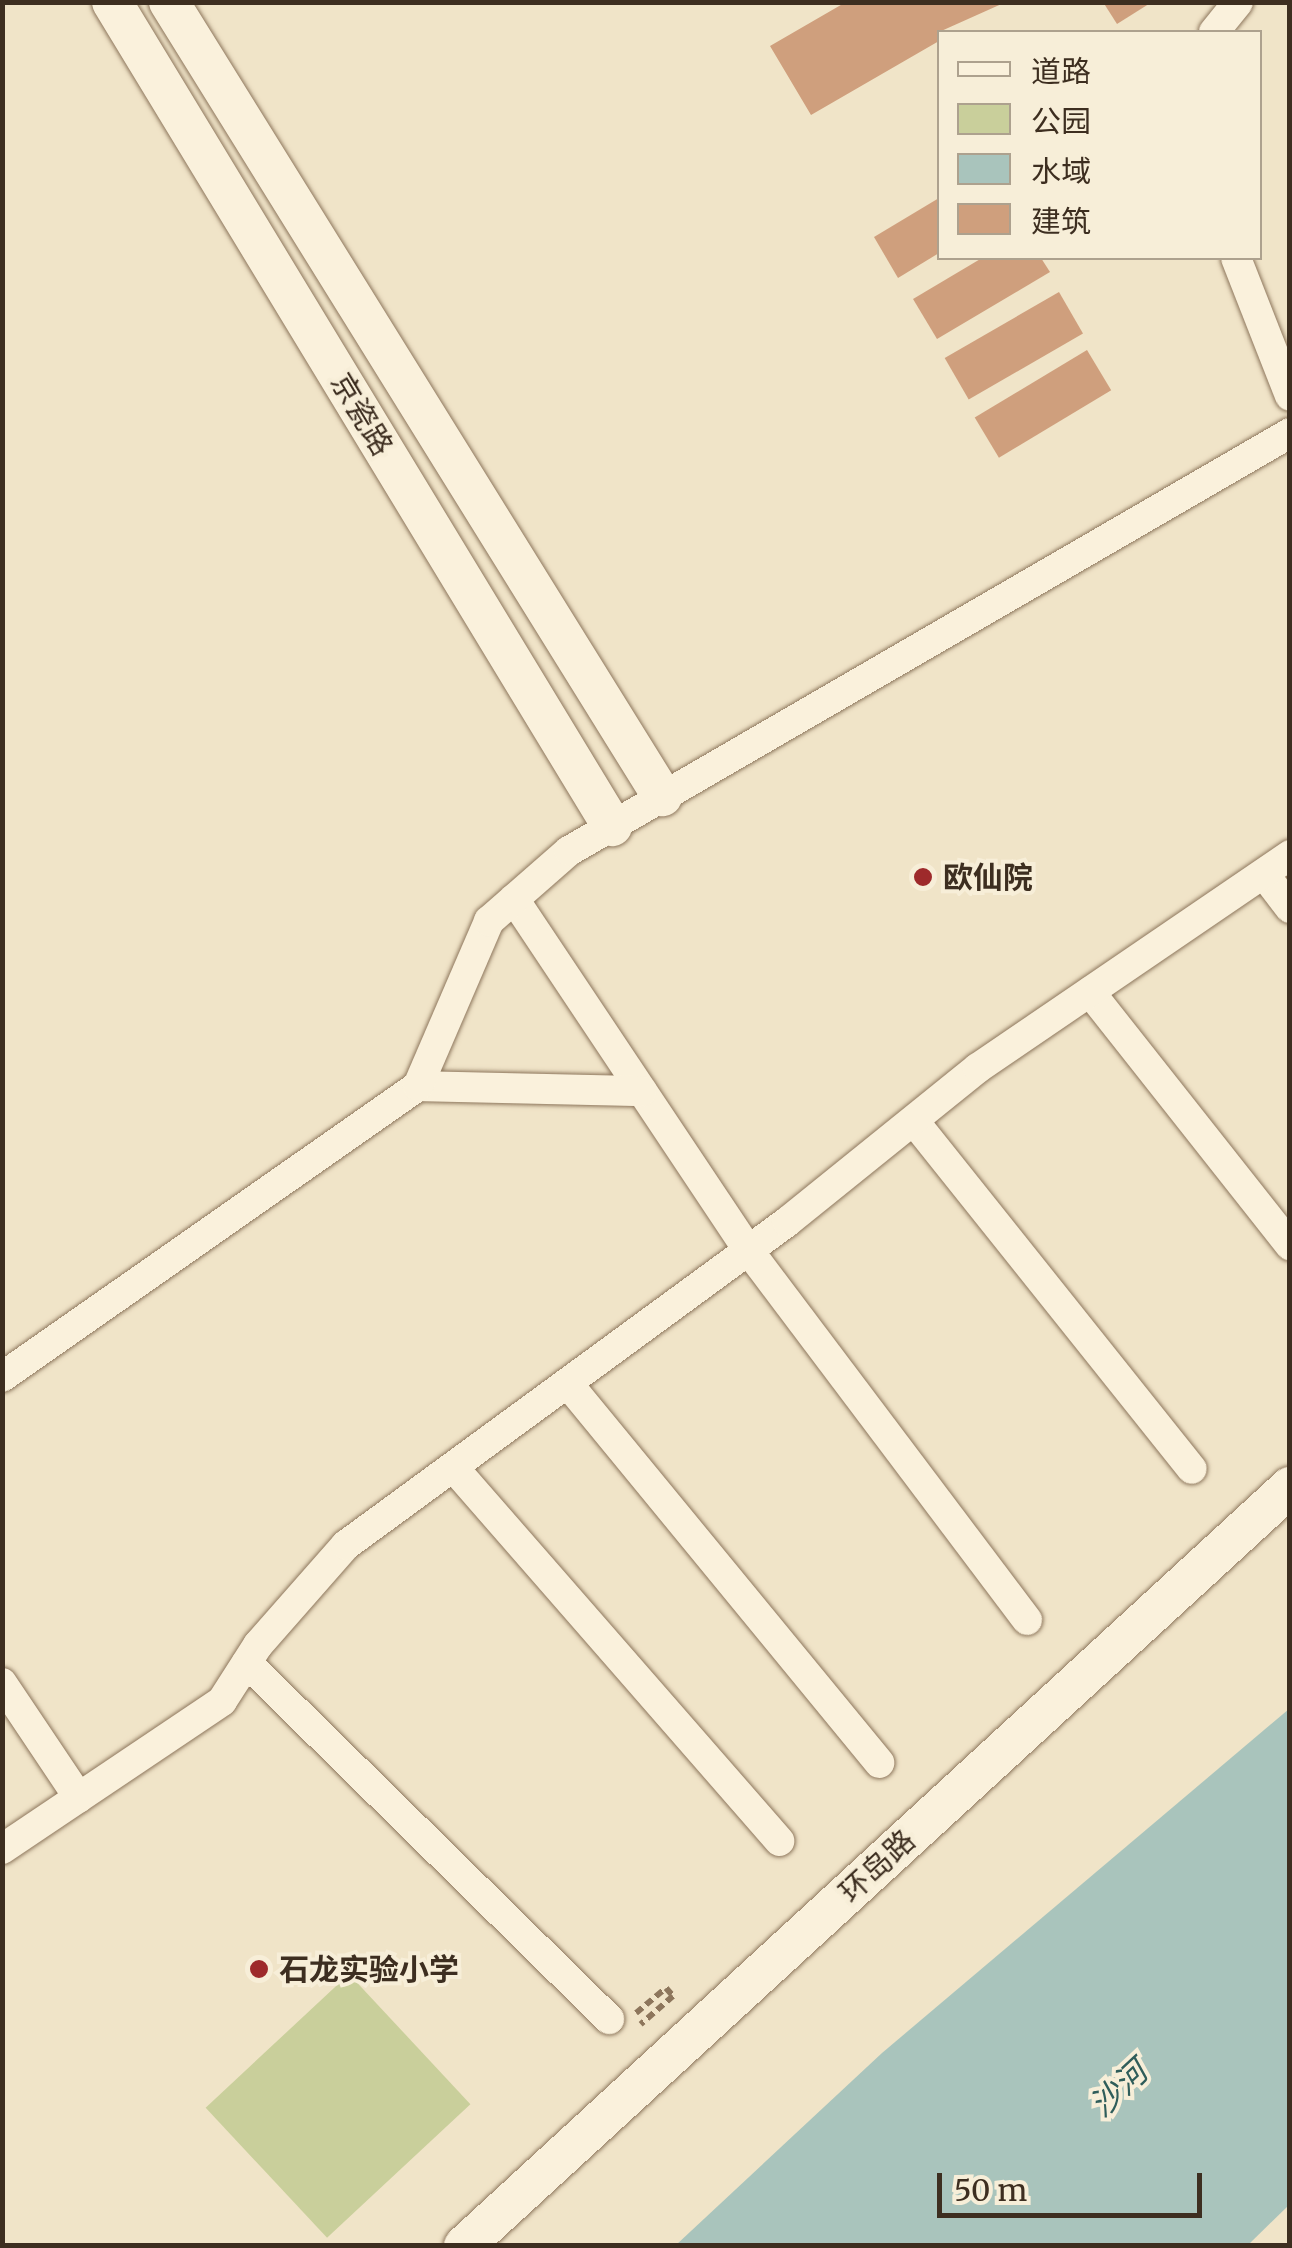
<!DOCTYPE html>
<meta charset="utf-8">
<style>
body{margin:0}
#map{position:relative;width:1292px;height:2248px;overflow:hidden;background:#f0e4c8;font-family:Merriweather,"Noto Sans SC",serif}
div>[style]{position:absolute}
[style*='--x']{left:calc(var(--x)*1px);top:calc(var(--y)*1px);width:calc(var(--w)*1px);rotate:calc(var(--a)*1deg)}
.green>*{inset:0;background:#c9cf9b;transform-origin:0 0}
.water>*{inset:0;background:#a9c4bc}
.building>*{inset:0;background:#cf9f7d;transform-origin:0 0}
.path>*{height:6px;margin-top:-3px;transform-origin:0;background:repeating-linear-gradient(90deg,#8d765c 0 8px,transparent 0 13px)}
.roads{filter:drop-shadow(0 0 2px #8d765c) drop-shadow(0 0 2px #8d765c)}
.minor>*{height:30px;margin:-15px;padding:0 15px;transform-origin:15px;border-radius:15px;background:#faf1dc}
.tertiary>*{height:40px;margin:-20px;padding:0 20px;transform-origin:20px;border-radius:20px;background:#faf1dc}
.dots>*{width:28px;height:28px;translate:-50% -50%;box-sizing:border-box;border:5px solid #f7eed8;border-radius:50%}
span{translate:-50% -50%;white-space:nowrap;text-align:center;line-height:1.15;-webkit-text-stroke:8px #f7eed8;paint-order:stroke}
.street-label{font-size:30px;color:#3d2e20}
.poi-label{font-size:30px;color:#3d2e20;font-weight:700}
.left{translate:0 -50%;text-align:left}
.water-label{font-size:32px;color:#2f5d5a;font-style:italic}
.frame{position:absolute;inset:0;border:5px solid #3d2e20;pointer-events:none}
.legend{position:absolute;left:937px;top:30px;width:325px;height:230px;box-sizing:border-box;background:#f7eed8;border:2px solid #ada18e;margin:0;padding:12px 18px;list-style:none;font-size:30px;color:#3d2e20}
.legend li{display:flex;align-items:center;gap:20px;height:50px}
.legend b{width:50px;border:2px solid #ada18e}
.scale{position:absolute;left:937px;top:2173px;width:265px;height:45px;box-sizing:border-box;border:5px solid #3d2e20;border-top:0;padding-left:12px;font-size:30px;line-height:35px;white-space:nowrap;color:#3d2e20;-webkit-text-stroke:8px #f7eed8;paint-order:stroke}
</style>
<div id="map">
<div class="green">
<i style="left:349px;top:1974px;width:178px;height:196px;rotate:47deg"></i>
</div>
<div class="water">
<i style="clip-path:polygon(1289px 1709px,1289px 2205px,1248px 2245px,676px 2245px,882px 2053px)"></i>
</div>
<div class="building">
<i style="clip-path:polygon(846px 2px,1006px 2px,939px 32px,939px 41px,811px 115px,770px 46px)"></i>
<i style="clip-path:polygon(1103px 2px,1152px 2px,1117px 24px)"></i>
<i style="clip-path:polygon(939px 198px,939px 253px,898px 278px,874px 237px)"></i>
<i style="clip-path:polygon(982px 258px,1041px 258px,1050px 272px,937px 339px,913px 299px)"></i>
<i style="left:1059px;top:292px;width:48px;height:132px;rotate:60deg"></i>
<i style="left:1087px;top:350px;width:47px;height:131px;rotate:59deg"></i>
</div>
<div class="path">
<i style="--x:636;--y:2013;--w:39;--a:-40"></i>
<i style="--x:666;--y:1988;--w:11;--a:49"></i>
<i style="--x:673;--y:1996;--w:43;--a:138.8"></i>
</div>
<div class="roads">
<div class="minor">
<i style="--x:1214;--y:32;--w:38;--a:-51"></i>
<i style="--x:1236;--y:258;--w:148;--a:68.6"></i>
<i style="--x:1264;--y:874;--w:43;--a:52.6"></i>
<i style="--x:514;--y:899;--w:423;--a:56.3"></i>
<i style="--x:749;--y:1251;--w:462;--a:53"></i>
<i style="--x:1090;--y:992;--w:323;--a:51.7"></i>
<i style="--x:418;--y:1086;--w:224;--a:1.3"></i>
<i style="--x:914;--y:1121;--w:445;--a:51.4"></i>
<i style="--x:2;--y:1377;--w:508;--a:-34.97"></i>
<i style="--x:418;--y:1086;--w:180;--a:-66.7"></i>
<i style="--x:489;--y:921;--w:106;--a:-41.2"></i>
<i style="--x:569;--y:851;--w:833;--a:-30.1"></i>
<i style="--x:569;--y:1385;--w:489;--a:50.6"></i>
<i style="--x:454;--y:1468;--w:495;--a:48.9"></i>
<i style="--x:247;--y:1663;--w:508;--a:44.52"></i>
<i style="--x:2;--y:1683;--w:138;--a:56.2"></i>
<i style="--x:2;--y:1849;--w:265;--a:-33.9"></i>
<i style="--x:222;--y:1701;--w:67;--a:-57.3"></i>
<i style="--x:258;--y:1645;--w:133;--a:-48.7"></i>
<i style="--x:346;--y:1545;--w:547;--a:-36.22"></i>
<i style="--x:787;--y:1222;--w:245;--a:-38.9"></i>
<i style="--x:978;--y:1068;--w:378;--a:-34.3"></i>
</div>
<div class="tertiary">
<i style="--x:112;--y:2;--w:964;--a:58.75"></i>
<i style="--x:169;--y:2;--w:935;--a:58.16"></i>
<i style="--x:464;--y:2246;--w:1122;--a:-42.58"></i>
</div>
</div>
<div class="dots">
<i style="left:923px;top:877px;background:#9e2a2b"></i>
<i style="left:259px;top:1969px;background:#9e2a2b"></i>
</div>
<div class="street-label">
<span style="left:362px;top:414px;rotate:59deg">京瓷路</span>
<span style="left:877px;top:1866px;rotate:-43deg">环岛路</span>
</div>
<div class="poi-label">
<span class="left" style="left:943px;top:877px">欧仙院</span>
<span class="left" style="left:279px;top:1969px">石龙实验小学</span>
</div>
<div class="water-label">
<span style="left:1119px;top:2089px;rotate:-43deg">沙河</span>
</div>
<div class="frame"></div>
<ul class="legend">
<li><b style="height:12px;background:#faf1dc"></b>道路</li>
<li><b style="height:28px;background:#c9cf9b"></b>公园</li>
<li><b style="height:28px;background:#a9c4bc"></b>水域</li>
<li><b style="height:28px;background:#cf9f7d"></b>建筑</li>
</ul>
<div class="scale">50 m</div>
</div>
